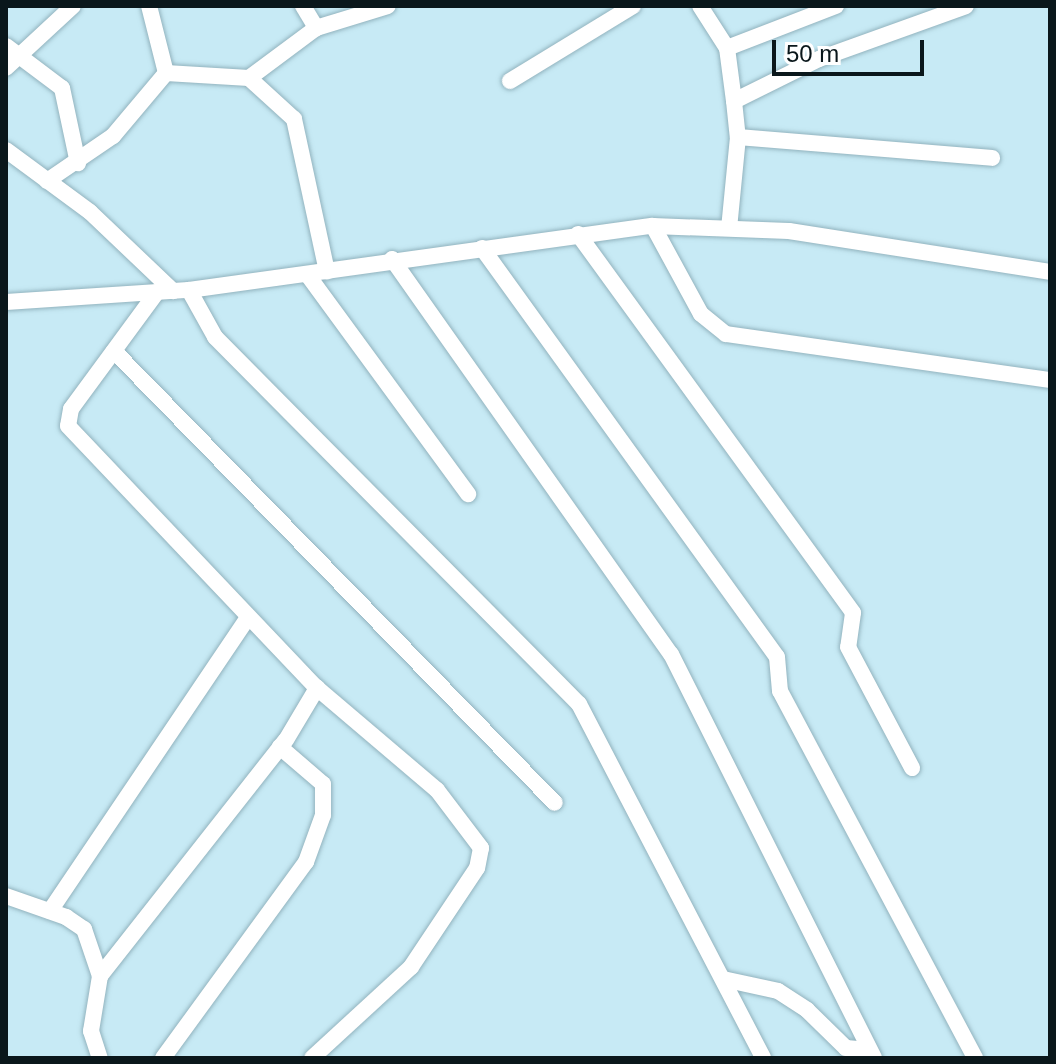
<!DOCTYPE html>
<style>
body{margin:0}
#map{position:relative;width:1056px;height:1064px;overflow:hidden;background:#c7eaf5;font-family:Arial,sans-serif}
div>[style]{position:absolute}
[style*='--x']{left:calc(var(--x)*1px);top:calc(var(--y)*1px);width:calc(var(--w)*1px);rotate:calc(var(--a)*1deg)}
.roads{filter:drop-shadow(0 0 2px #92b3be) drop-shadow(0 0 2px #92b3be)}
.minor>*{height:16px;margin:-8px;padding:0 8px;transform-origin:8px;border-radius:8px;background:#fff}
span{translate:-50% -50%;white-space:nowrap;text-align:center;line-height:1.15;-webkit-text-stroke:8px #fff;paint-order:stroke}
.frame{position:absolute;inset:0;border:8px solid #0a171b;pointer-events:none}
.scale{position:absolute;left:772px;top:40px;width:152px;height:36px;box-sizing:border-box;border:4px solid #0a171b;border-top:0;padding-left:10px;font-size:24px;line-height:28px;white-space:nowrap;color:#0a171b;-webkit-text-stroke:6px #fff;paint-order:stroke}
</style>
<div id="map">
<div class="roads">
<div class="minor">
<i style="--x:303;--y:6;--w:26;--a:59"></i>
<i style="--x:700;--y:6;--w:50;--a:57.3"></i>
<i style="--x:727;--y:48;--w:53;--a:82.5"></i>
<i style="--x:734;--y:101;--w:36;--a:84"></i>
<i style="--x:738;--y:137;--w:91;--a:95.6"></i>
<i style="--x:6;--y:46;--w:70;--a:36.9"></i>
<i style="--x:62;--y:88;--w:77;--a:78"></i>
<i style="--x:727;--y:48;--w:117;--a:-21.1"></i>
<i style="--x:6;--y:68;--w:91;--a:-42.8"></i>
<i style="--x:166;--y:73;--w:83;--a:3.4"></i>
<i style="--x:249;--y:78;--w:61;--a:42.3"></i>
<i style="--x:294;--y:119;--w:156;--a:77.8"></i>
<i style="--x:249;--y:78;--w:84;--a:-36.7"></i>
<i style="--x:316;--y:28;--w:75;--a:-17"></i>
<i style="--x:510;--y:81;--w:144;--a:-31.4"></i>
<i style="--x:734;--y:101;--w:95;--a:-26.3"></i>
<i style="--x:819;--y:59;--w:156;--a:-19.8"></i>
<i style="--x:738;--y:137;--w:255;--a:4.7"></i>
<i style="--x:6;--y:150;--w:104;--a:36.4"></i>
<i style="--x:90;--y:212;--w:115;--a:43.6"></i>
<i style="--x:47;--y:181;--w:80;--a:-34.3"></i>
<i style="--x:113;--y:136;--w:82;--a:-49.9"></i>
<i style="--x:166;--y:73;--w:69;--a:-104.2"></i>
<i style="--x:653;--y:226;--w:100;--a:61.4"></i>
<i style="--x:701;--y:314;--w:32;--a:39"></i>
<i style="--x:726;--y:334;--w:327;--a:8.1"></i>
<i style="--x:578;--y:234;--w:468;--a:54"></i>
<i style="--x:853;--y:613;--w:34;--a:98"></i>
<i style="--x:848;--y:647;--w:137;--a:62.1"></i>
<i style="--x:482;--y:248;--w:504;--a:54.2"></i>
<i style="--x:777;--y:657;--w:34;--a:85"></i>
<i style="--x:780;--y:691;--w:416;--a:62"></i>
<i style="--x:392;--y:259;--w:484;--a:54.8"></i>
<i style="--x:671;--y:654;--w:452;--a:63.3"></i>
<i style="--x:307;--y:274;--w:273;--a:53.8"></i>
<i style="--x:189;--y:290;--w:54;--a:61"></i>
<i style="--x:215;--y:337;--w:517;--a:45.24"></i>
<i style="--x:579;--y:704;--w:399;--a:62.5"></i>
<i style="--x:157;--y:292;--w:145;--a:126.3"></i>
<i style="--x:71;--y:409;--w:17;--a:100"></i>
<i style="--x:68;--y:426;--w:361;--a:46.5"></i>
<i style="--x:317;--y:688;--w:157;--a:40.4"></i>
<i style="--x:437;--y:790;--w:73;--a:52.8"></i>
<i style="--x:481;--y:848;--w:20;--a:101"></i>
<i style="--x:477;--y:868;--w:119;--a:123.7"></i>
<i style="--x:411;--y:967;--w:134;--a:137.4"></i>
<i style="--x:6;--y:302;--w:183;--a:-3.8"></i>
<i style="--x:189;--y:290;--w:468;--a:-7.9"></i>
<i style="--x:653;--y:226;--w:136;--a:2.1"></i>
<i style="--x:789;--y:231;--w:264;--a:8.9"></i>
<i style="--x:114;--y:351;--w:631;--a:45.71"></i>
<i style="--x:6;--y:896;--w:64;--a:19.3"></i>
<i style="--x:66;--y:917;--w:22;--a:34"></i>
<i style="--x:84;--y:929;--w:50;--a:71.2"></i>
<i style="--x:100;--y:976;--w:56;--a:99.3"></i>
<i style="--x:91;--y:1031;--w:28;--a:72"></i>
<i style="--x:50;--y:911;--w:354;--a:-56"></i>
<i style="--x:100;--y:976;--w:300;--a:-51.8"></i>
<i style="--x:286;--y:740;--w:61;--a:-59.2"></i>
<i style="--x:723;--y:979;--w:56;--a:12.3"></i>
<i style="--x:778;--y:991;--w:35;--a:33"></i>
<i style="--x:807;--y:1010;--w:54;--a:44.3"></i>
<i style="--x:846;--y:1048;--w:23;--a:5"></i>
<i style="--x:163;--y:1058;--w:243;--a:-53.9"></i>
<i style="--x:306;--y:862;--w:50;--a:-70.1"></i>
<i style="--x:323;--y:815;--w:31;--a:-90"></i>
<i style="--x:323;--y:784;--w:57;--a:-139.3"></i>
</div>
</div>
<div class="frame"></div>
<div class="scale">50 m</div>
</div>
